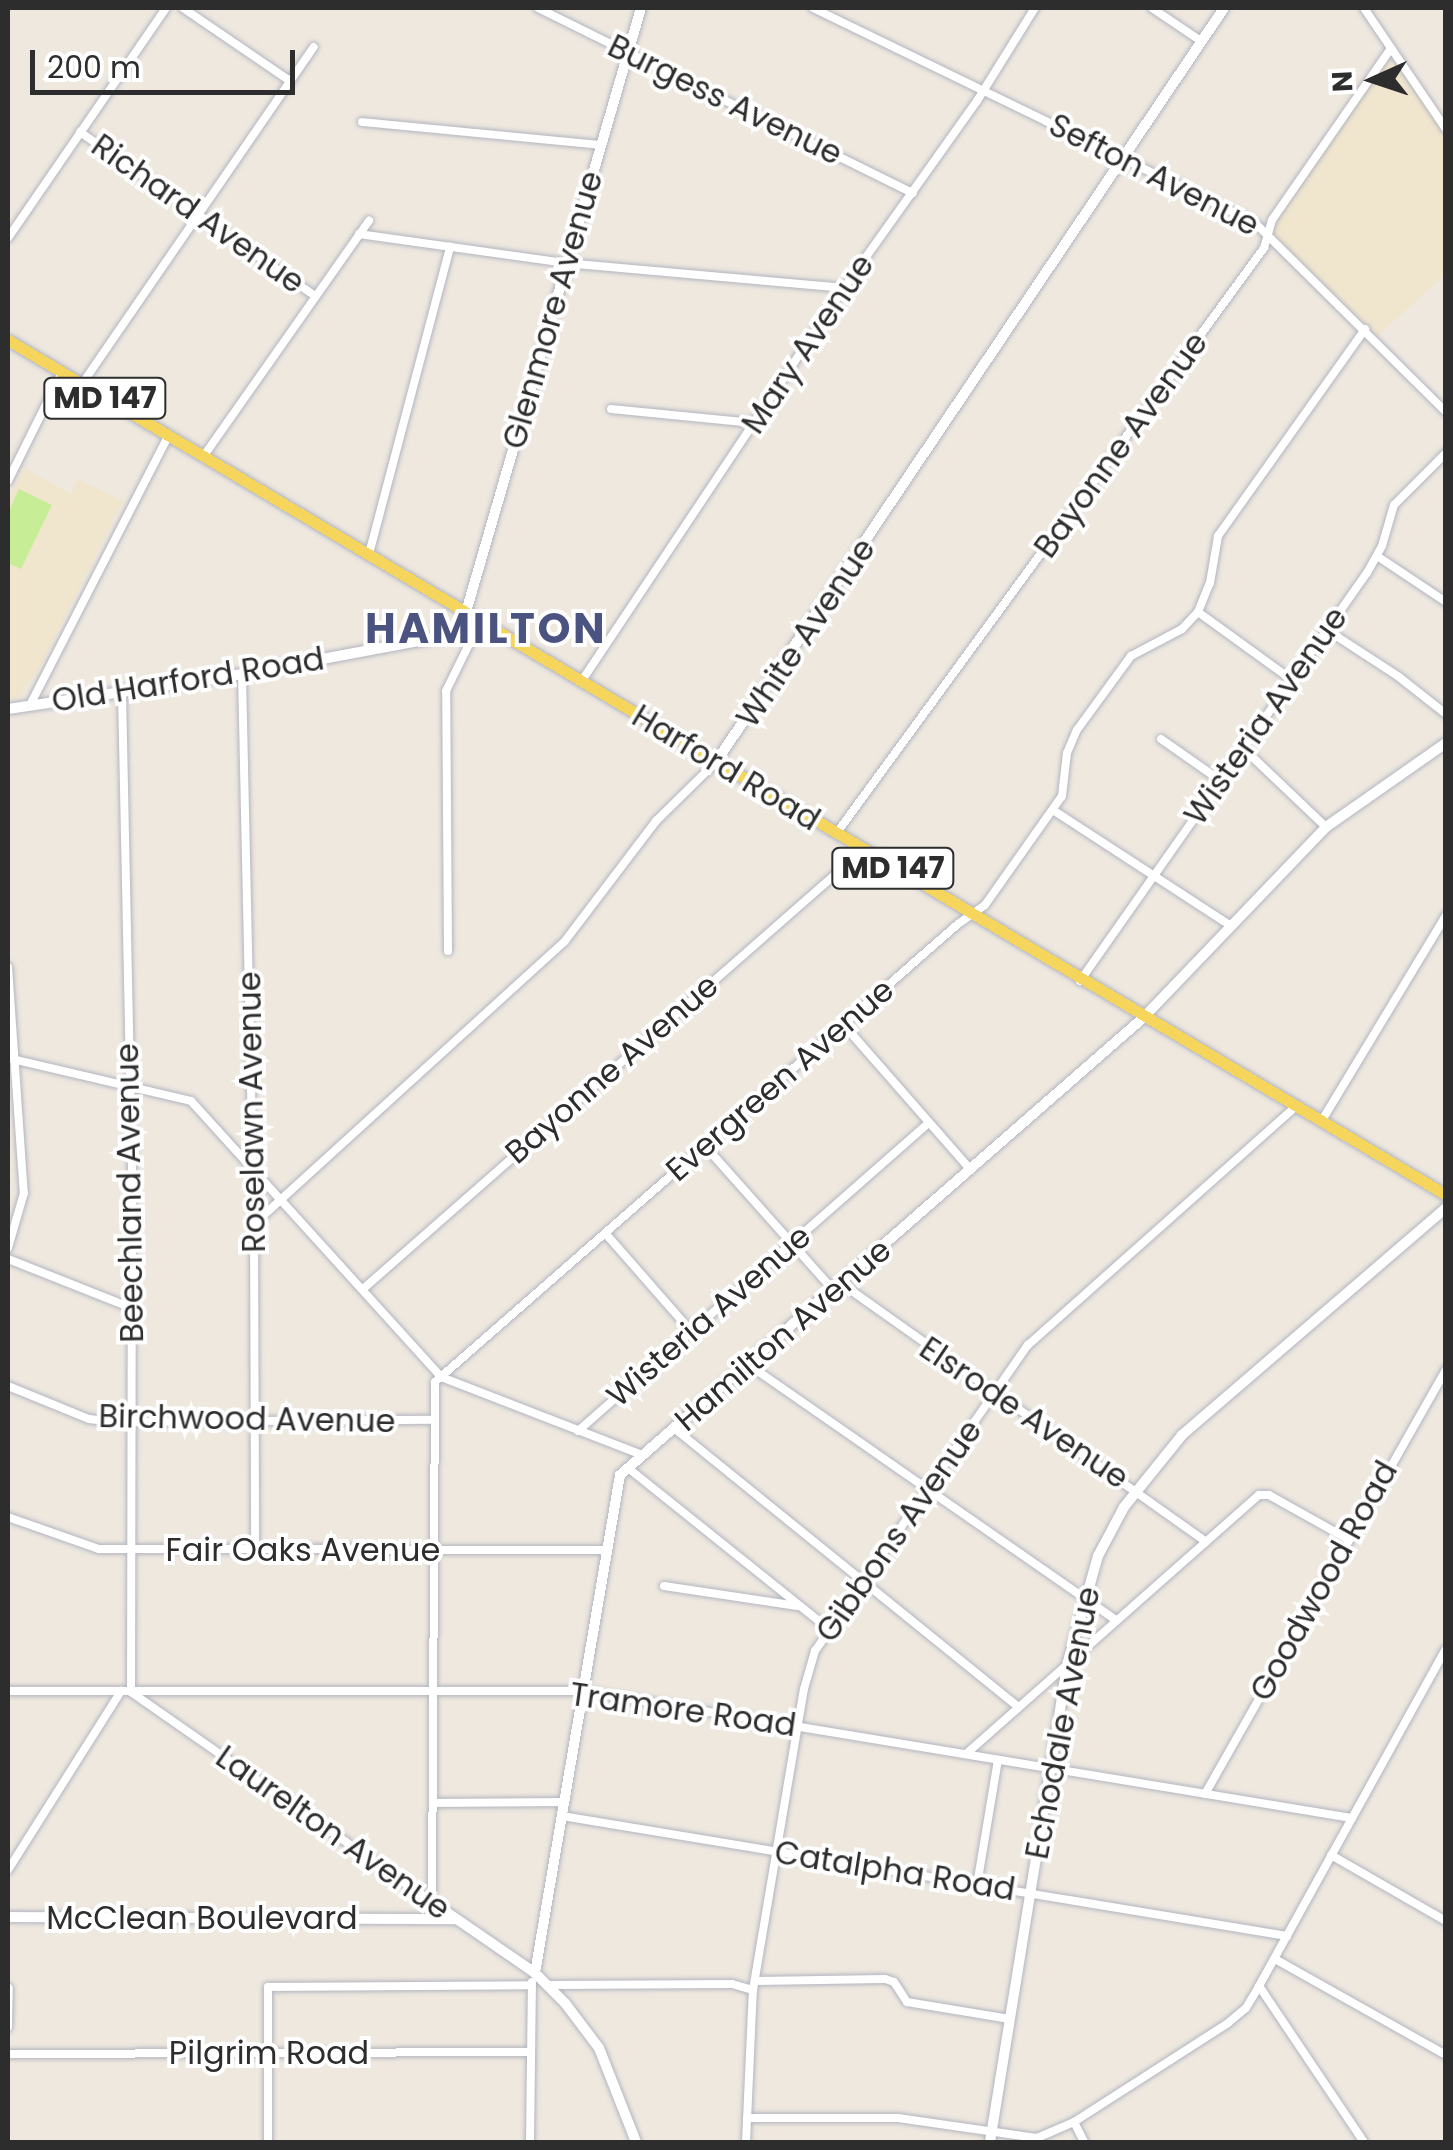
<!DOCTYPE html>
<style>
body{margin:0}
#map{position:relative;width:1453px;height:2150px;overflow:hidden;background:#eee8df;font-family:Poppins,sans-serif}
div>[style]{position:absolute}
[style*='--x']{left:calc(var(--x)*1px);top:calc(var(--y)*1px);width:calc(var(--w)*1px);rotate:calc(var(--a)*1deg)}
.education>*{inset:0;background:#f0e6ce}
.pitch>*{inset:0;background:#c7ee96}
.roads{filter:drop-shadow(0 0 2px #b3b5c0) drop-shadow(0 0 2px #b3b5c0)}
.street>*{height:8px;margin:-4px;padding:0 4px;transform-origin:4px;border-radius:4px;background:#fff}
.secondary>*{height:10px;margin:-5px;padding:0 5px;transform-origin:5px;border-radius:5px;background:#fff}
.primary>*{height:11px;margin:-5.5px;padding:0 5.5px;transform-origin:5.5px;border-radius:5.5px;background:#f6d55d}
span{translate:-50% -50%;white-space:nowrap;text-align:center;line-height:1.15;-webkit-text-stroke:8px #fff;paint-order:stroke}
.shield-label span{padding:2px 8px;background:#fff;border:2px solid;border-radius:8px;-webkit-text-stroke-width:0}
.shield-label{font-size:30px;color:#2d2d2d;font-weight:700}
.street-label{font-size:32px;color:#2d2d2d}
.district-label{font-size:42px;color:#4b5380;font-weight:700;letter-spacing:2.5px}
.frame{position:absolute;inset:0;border:10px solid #2d2d2d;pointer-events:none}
.north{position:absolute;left:1323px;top:30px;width:100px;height:100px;-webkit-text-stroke:8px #fff;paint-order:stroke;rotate:267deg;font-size:28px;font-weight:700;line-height:40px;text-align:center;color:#2d2d2d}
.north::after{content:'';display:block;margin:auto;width:35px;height:45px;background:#2d2d2d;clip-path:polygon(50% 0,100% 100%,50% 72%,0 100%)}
.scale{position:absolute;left:30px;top:50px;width:265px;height:45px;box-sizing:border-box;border:5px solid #2d2d2d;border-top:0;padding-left:12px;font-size:30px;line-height:35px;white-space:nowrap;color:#2d2d2d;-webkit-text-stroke:8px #fff;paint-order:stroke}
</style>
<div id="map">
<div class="education">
<i style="clip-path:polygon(1391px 48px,1445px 128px,1445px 275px,1374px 339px,1268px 231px)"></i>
<i style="clip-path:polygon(24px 468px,71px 494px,78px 479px,123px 501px,39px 668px,19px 698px,8px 699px,8px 501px)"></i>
</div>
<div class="pitch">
<i style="clip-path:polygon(19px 489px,52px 505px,21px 569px,8px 563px,8px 513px)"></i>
</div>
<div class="roads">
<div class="street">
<i style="--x:183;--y:8;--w:130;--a:34.3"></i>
<i style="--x:538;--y:8;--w:418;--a:26.3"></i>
<i style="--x:813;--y:8;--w:490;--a:25.9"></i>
<i style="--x:1254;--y:222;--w:270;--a:44.7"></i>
<i style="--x:1152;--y:8;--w:59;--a:34"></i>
<i style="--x:1364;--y:8;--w:146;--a:55.9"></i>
<i style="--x:362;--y:122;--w:240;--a:5.5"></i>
<i style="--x:80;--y:132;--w:287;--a:34.9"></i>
<i style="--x:359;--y:234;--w:209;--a:8"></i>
<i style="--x:566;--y:263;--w:279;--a:5.1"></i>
<i style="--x:8;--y:238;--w:279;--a:-55.5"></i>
<i style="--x:82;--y:384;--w:409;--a:-55.5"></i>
<i style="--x:611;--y:409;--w:143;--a:5.6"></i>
<i style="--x:203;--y:457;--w:289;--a:-54.9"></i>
<i style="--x:8;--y:481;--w:122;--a:-63.6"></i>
<i style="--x:369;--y:554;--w:318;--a:-75.2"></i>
<i style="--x:1377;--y:556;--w:83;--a:33.7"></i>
<i style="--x:1198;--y:612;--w:116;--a:35.9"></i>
<i style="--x:1327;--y:630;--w:86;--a:33.1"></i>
<i style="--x:1399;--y:677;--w:60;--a:38.2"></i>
<i style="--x:242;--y:674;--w:550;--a:88.75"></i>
<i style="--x:254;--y:1224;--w:326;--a:89.8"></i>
<i style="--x:581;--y:682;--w:474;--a:-56.3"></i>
<i style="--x:844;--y:288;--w:229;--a:-54.6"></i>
<i style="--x:977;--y:101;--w:110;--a:-58.1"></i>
<i style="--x:122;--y:693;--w:488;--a:88.8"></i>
<i style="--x:132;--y:1181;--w:511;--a:90.11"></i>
<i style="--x:131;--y:1692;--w:367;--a:34.9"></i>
<i style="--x:30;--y:705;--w:302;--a:-62.8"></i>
<i style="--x:1161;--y:739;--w:73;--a:35"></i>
<i style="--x:1244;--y:749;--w:113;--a:43.6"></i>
<i style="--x:1053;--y:810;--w:212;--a:33.1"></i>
<i style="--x:836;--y:834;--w:726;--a:-53.86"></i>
<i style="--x:1264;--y:248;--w:29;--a:-74"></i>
<i style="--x:1272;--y:220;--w:209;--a:-55.3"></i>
<i style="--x:448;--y:951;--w:260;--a:-90.4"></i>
<i style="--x:446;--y:691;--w:68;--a:-63.8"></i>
<i style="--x:8;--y:967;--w:227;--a:86"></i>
<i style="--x:24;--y:1193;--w:57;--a:106.2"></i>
<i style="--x:1080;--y:981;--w:499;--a:-54.9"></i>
<i style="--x:1367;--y:573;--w:31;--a:-61"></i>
<i style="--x:1382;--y:546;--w:43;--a:-73.7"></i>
<i style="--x:1394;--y:505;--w:74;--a:-45"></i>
<i style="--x:843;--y:1024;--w:194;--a:48.8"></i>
<i style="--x:8;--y:1058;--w:188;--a:13.2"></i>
<i style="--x:191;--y:1101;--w:372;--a:47.8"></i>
<i style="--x:441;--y:1377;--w:216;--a:21.2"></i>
<i style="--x:1321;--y:1122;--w:241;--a:-58.8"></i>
<i style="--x:705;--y:1146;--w:194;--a:48.3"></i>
<i style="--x:254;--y:1224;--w:420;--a:-42.3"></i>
<i style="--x:565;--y:941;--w:151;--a:-52.8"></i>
<i style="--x:656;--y:821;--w:84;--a:-44.5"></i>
<i style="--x:606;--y:1234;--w:129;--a:48.8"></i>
<i style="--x:8;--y:1259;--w:133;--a:21.6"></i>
<i style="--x:842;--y:1284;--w:446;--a:35.3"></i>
<i style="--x:363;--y:1289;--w:665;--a:-41.28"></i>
<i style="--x:749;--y:1365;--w:447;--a:34.8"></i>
<i style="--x:8;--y:1386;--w:87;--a:22.2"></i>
<i style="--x:89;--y:1419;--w:23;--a:7"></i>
<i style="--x:112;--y:1422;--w:320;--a:-0.4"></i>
<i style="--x:675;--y:1429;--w:442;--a:39"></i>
<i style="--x:578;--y:1431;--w:467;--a:-41.3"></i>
<i style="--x:628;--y:1468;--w:258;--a:38.7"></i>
<i style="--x:8;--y:1517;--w:96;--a:19.4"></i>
<i style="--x:99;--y:1549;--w:505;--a:0.11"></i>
<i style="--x:664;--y:1586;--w:135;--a:8.5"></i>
<i style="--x:8;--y:1691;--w:574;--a:0"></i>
<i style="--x:582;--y:1691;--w:780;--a:9.37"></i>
<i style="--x:966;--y:1754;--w:391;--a:-41.5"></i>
<i style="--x:1259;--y:1495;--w:10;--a:0"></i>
<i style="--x:1269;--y:1495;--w:88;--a:29.2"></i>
<i style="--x:1205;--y:1794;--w:489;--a:-60.4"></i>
<i style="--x:433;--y:1803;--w:131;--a:-0.4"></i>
<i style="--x:562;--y:1816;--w:735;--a:9.4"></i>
<i style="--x:1331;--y:1855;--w:133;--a:29.9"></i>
<i style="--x:8;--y:1870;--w:212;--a:-57.7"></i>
<i style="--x:977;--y:1885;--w:127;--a:-80.5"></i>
<i style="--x:432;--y:1902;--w:520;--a:-89.67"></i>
<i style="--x:435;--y:1382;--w:695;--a:-41.21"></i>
<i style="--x:958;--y:924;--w:33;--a:-35"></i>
<i style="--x:985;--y:905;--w:133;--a:-54.8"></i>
<i style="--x:1062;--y:796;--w:43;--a:-83.4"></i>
<i style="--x:1067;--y:753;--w:25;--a:-67"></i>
<i style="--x:1077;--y:730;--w:92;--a:-53.9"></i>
<i style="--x:1131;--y:656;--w:58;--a:-27.9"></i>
<i style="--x:1182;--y:629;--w:23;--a:-47"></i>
<i style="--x:1198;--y:612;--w:31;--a:-68"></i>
<i style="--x:1210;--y:583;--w:48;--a:-80.3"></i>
<i style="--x:1218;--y:536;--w:254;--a:-54.6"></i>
<i style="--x:1275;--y:1959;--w:196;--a:29.3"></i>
<i style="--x:756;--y:1981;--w:129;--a:-0.9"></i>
<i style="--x:885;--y:1979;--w:9;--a:18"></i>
<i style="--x:894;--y:1982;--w:24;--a:57"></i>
<i style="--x:907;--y:2002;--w:104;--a:9.4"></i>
<i style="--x:549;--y:1985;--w:183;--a:-0.3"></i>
<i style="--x:732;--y:1984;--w:22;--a:16"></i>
<i style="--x:1259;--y:1986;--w:188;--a:56.1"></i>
<i style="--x:8;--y:2027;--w:39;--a:-89"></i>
<i style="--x:8;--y:2054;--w:522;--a:-0.22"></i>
<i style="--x:747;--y:2118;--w:151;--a:0"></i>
<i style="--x:898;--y:2118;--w:140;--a:8.2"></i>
<i style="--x:1037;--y:2138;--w:40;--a:-23.4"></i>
<i style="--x:1074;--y:2122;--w:183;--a:-32.7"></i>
<i style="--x:1228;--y:2023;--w:23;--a:-40"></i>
<i style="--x:1246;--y:2008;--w:26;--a:-59"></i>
<i style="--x:1259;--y:1986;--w:385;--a:-61"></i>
<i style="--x:1074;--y:2122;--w:22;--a:63"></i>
<i style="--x:268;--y:2142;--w:155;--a:-90"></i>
<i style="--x:268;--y:1987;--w:263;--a:-0.4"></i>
<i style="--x:530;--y:2142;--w:160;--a:-89.3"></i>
<i style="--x:746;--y:2142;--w:152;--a:-87.4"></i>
<i style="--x:753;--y:1990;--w:305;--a:-80.4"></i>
<i style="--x:804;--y:1689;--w:40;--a:-74"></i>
<i style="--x:815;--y:1651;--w:373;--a:-55.2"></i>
<i style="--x:1028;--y:1345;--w:358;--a:-41.7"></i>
</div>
<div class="secondary">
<i style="--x:466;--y:612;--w:629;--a:-73.84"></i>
<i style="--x:8;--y:709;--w:237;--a:-8.5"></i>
<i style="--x:242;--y:674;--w:238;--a:-10.6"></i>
<i style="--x:476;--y:630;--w:11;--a:-41"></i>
<i style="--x:716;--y:762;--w:909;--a:-56.03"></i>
<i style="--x:432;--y:1902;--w:125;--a:34.6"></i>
<i style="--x:535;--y:1973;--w:42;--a:45"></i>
<i style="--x:565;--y:2003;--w:56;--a:52.9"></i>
<i style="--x:599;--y:2048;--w:101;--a:68.5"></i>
<i style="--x:8;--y:1917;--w:448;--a:0.3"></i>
<i style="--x:535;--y:1973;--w:505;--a:-80.31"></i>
<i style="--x:620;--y:1475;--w:695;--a:-41.15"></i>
<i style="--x:1143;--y:1018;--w:265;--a:-46.2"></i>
<i style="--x:1326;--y:827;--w:146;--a:-35"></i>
<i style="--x:990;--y:2142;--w:486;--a:-80.8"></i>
<i style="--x:1068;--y:1662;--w:110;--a:-74.2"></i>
<i style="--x:1098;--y:1556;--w:55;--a:-62"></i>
<i style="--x:1124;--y:1507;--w:92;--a:-51.1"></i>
<i style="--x:1182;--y:1435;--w:348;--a:-40.7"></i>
</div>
<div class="primary">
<i style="--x:8;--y:340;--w:1673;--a:30.73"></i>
</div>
</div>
<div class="shield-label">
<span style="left:105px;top:398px">MD 147</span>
<span style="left:893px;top:868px">MD 147</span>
</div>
<div class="street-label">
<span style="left:725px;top:100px;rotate:26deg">Burgess Avenue</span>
<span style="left:1154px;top:175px;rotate:27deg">Sefton Avenue</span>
<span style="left:198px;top:214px;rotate:35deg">Richard Avenue</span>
<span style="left:553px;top:310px;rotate:-74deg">Glenmore Avenue</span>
<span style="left:808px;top:344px;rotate:-56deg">Mary Avenue</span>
<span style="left:1121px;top:445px;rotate:-54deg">Bayonne Avenue</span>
<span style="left:806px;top:633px;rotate:-56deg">White Avenue</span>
<span style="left:188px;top:680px;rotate:-9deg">Old Harford Road</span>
<span style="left:1266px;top:716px;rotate:-55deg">Wisteria Avenue</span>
<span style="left:726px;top:768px;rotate:31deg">Harford Road</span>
<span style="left:612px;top:1069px;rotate:-41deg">Bayonne Avenue</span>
<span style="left:780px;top:1080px;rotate:-41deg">Evergreen Avenue</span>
<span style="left:252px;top:1112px;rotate:-91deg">Roselawn Avenue</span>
<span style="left:130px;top:1193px;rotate:-91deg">Beechland Avenue</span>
<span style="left:709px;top:1316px;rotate:-41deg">Wisteria Avenue</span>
<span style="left:783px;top:1335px;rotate:-41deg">Hamilton Avenue</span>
<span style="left:1024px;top:1413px;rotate:34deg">Elsrode Avenue</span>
<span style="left:247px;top:1419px;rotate:1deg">Birchwood Avenue</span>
<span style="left:899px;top:1531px;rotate:-55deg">Gibbons Avenue</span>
<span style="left:303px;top:1550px">Fair Oaks Avenue</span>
<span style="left:1324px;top:1581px;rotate:-61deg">Goodwood Road</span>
<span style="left:683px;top:1710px;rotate:8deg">Tramore Road</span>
<span style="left:1063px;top:1723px;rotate:-79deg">Echodale Avenue</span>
<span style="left:333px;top:1833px;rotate:35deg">Laurelton Avenue</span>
<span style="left:895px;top:1871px;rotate:9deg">Catalpha Road</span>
<span style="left:202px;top:1918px">McClean Boulevard</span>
<span style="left:269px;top:2053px">Pilgrim Road</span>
</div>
<div class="district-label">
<span style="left:486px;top:629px">HAMILTON</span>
</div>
<div class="frame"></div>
<div class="north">N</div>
<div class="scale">200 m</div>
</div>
